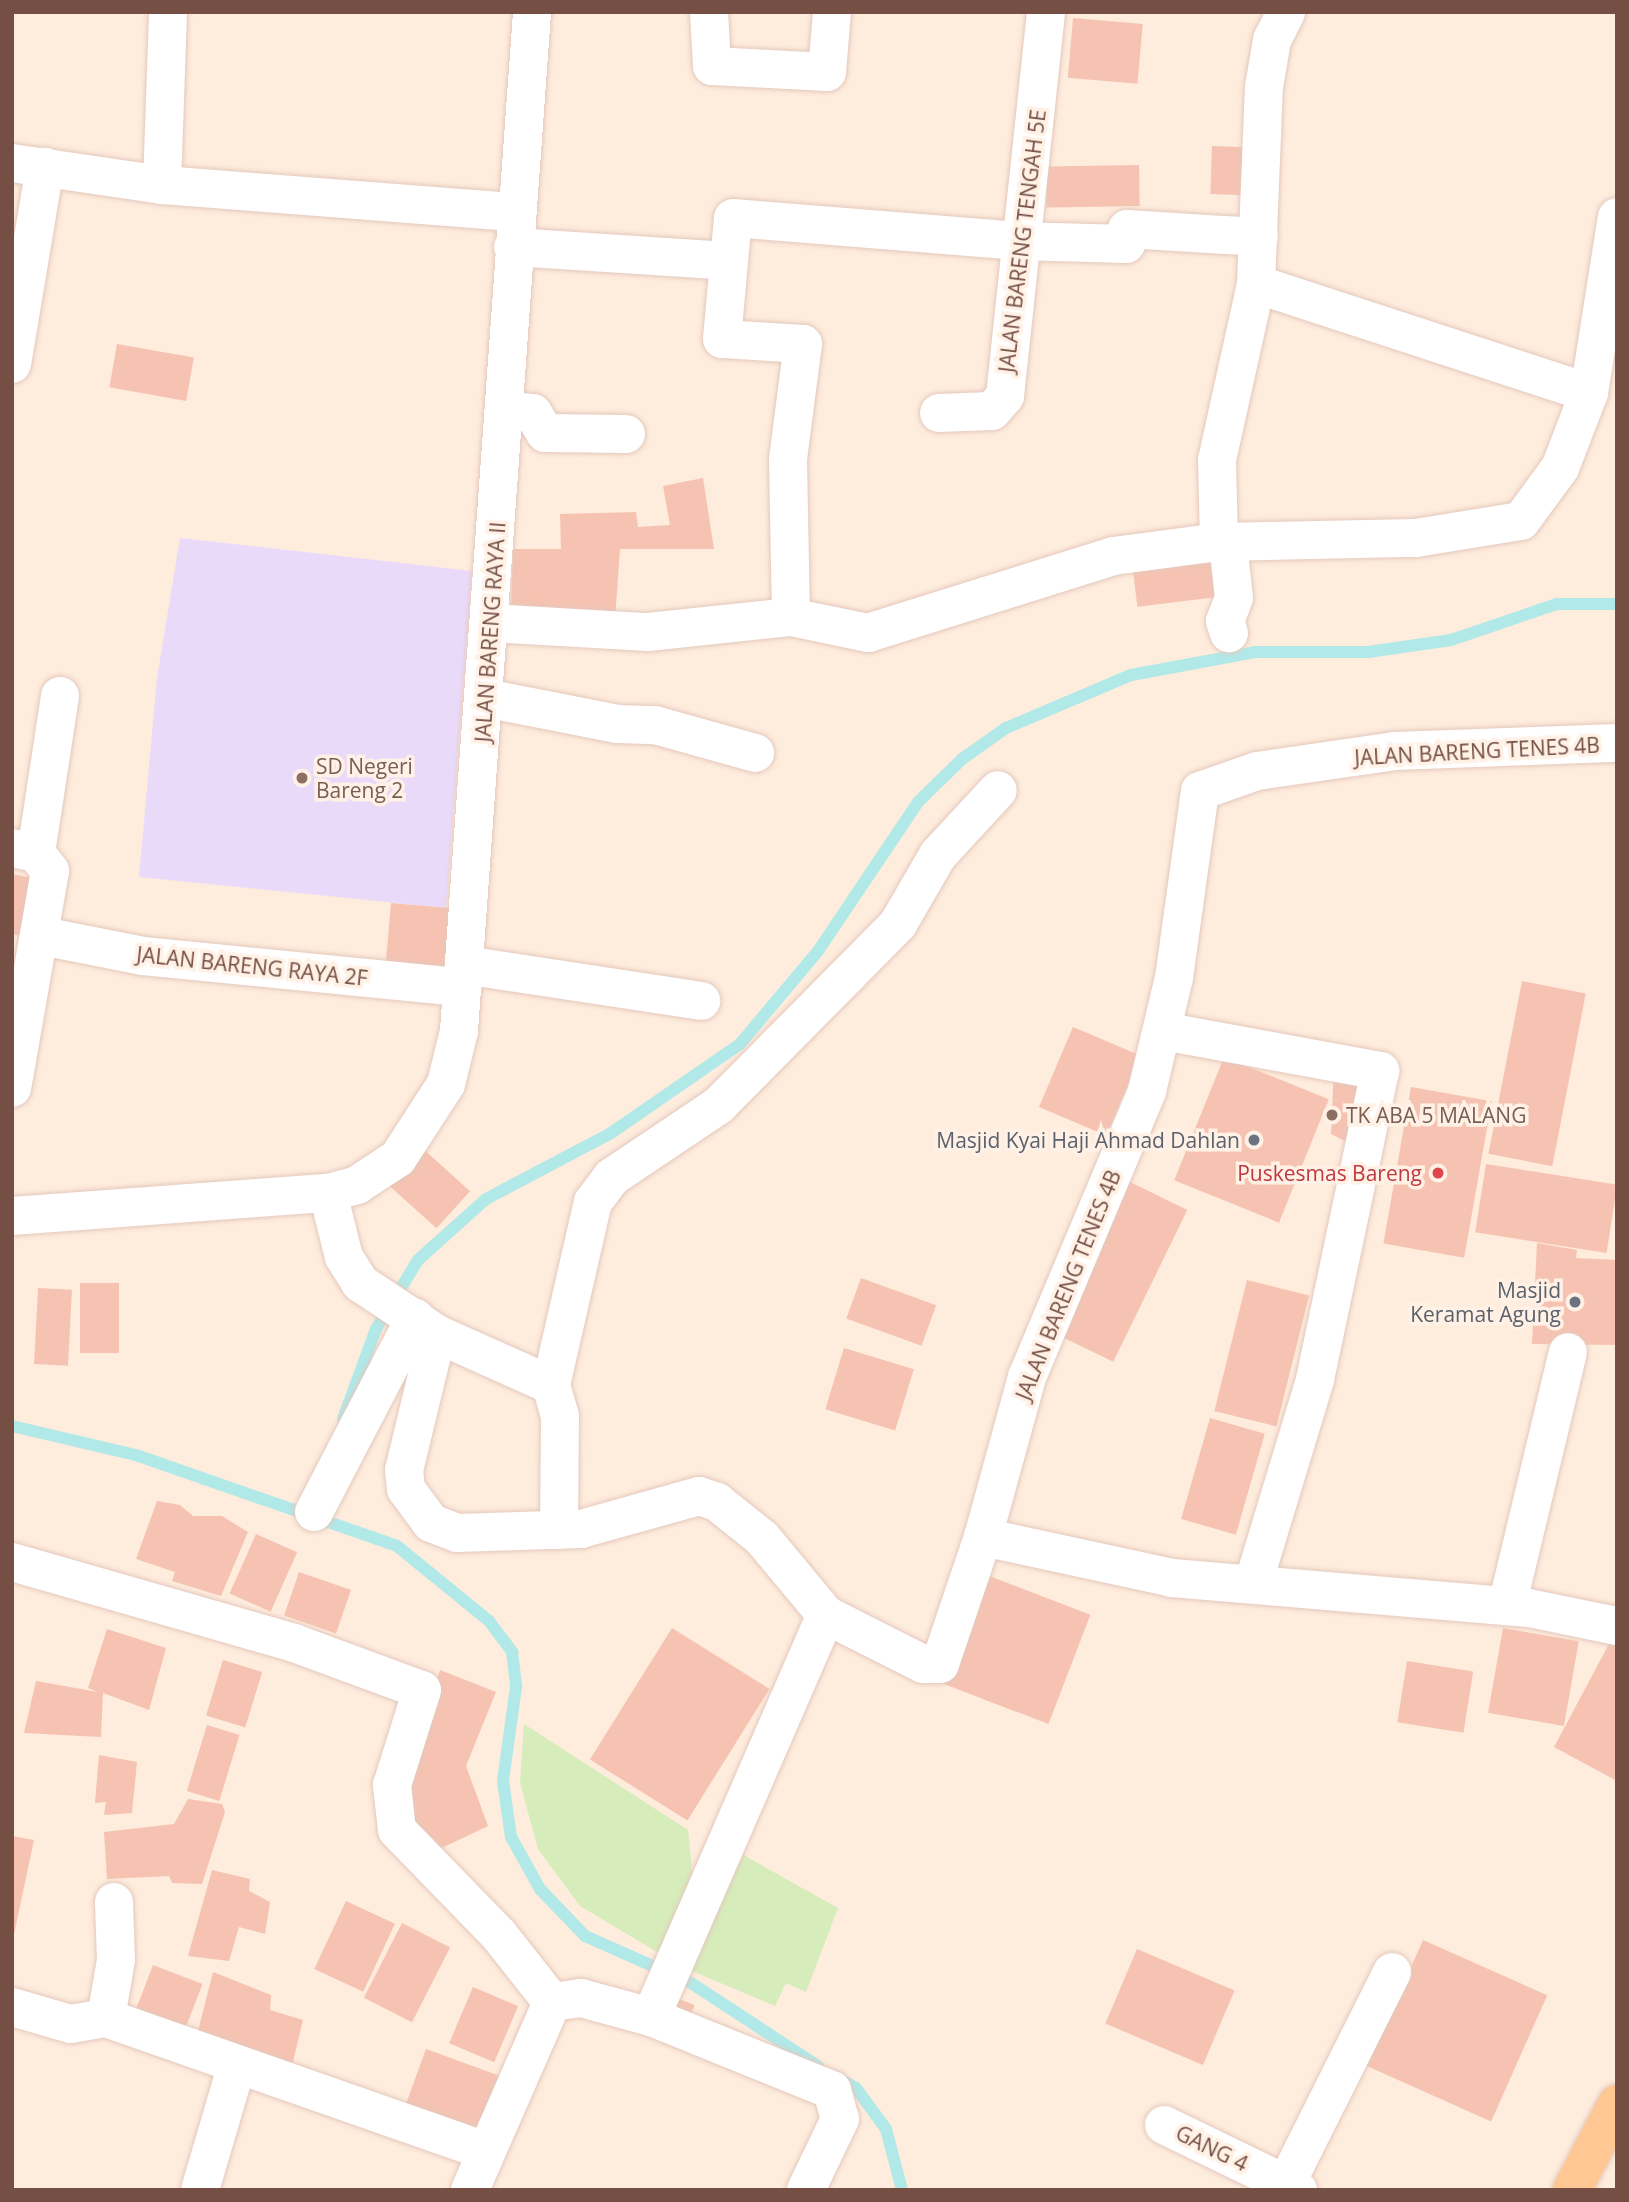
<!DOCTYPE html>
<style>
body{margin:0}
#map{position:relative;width:1629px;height:2202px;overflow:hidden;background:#feecdd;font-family:"Open Sans",sans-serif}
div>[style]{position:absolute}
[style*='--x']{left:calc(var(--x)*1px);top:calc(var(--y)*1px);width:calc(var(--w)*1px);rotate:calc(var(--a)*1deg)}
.education>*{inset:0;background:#eadafa}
.green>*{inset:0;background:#d6ecbb}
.stream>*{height:12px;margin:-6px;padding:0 6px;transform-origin:6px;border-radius:6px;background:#b1e8e8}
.building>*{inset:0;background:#f6c3b2;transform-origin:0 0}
.roads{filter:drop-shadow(0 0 2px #e4c8bc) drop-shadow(0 0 2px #e4c8bc)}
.minor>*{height:38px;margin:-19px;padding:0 19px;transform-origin:19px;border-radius:19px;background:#fff}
.major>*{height:38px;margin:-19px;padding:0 19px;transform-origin:19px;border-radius:19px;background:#ffc793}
.dots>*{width:19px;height:19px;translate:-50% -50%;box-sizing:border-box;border:4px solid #fff1e5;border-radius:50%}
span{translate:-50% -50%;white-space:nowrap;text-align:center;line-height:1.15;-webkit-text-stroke:7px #fff1e5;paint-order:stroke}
.street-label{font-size:21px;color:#754e44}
.education-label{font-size:21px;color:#785e54}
.left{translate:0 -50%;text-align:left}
.worship-label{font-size:21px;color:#5b616d}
.right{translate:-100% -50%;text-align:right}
.health-label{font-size:21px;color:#be3a42}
.frame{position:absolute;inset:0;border:14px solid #754e44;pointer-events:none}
</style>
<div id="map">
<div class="education">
<i style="clip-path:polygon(180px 538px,472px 571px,446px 908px,139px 877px,157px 678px)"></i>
</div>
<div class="green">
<i style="clip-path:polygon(524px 1724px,688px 1830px,693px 1879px,664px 1956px,580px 1906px,538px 1849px,520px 1783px)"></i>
<i style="clip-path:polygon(738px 1852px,838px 1908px,806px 1992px,786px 1983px,775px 2006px,685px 1968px)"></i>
</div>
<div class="stream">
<i style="--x:343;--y:1419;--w:96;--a:-69.9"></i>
<i style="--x:376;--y:1329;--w:81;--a:-58.7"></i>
<i style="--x:418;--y:1260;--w:91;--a:-41.9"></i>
<i style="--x:486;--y:1199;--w:141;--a:-27.8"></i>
<i style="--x:611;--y:1133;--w:157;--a:-34.6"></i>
<i style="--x:740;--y:1044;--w:121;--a:-50"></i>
<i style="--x:818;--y:951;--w:179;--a:-56.1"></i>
<i style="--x:918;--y:802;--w:62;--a:-44.3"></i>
<i style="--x:962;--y:759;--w:54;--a:-35.2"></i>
<i style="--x:1006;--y:728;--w:136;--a:-23"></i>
<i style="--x:1131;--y:675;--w:126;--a:-10.5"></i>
<i style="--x:1255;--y:652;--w:113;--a:0"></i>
<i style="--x:1368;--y:652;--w:84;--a:-8.2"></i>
<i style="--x:1451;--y:640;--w:112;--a:-18.8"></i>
<i style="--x:1557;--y:604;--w:60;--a:0"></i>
<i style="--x:12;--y:1426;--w:127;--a:13.2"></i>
<i style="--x:136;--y:1455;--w:276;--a:19.2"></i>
<i style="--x:397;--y:1546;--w:119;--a:39.2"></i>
<i style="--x:489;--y:1621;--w:39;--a:53"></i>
<i style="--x:512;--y:1652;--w:35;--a:83"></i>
<i style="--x:516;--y:1687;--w:95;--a:97.9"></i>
<i style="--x:503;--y:1781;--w:57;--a:81.9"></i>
<i style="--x:511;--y:1837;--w:60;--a:60.9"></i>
<i style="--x:540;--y:1889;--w:65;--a:46.2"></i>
<i style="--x:585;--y:1936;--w:116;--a:23.9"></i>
<i style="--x:691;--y:1983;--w:152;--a:33.2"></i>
<i style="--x:836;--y:2077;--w:23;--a:29"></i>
<i style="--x:856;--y:2088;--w:51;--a:53.8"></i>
<i style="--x:886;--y:2129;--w:63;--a:75.3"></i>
</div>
<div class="building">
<i style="left:1073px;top:18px;width:70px;height:60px;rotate:5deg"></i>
<i style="left:1212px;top:146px;width:48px;height:48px;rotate:2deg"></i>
<i style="left:1139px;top:165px;width:41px;height:93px;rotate:89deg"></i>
<i style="left:117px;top:344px;width:78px;height:44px;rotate:10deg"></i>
<i style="clip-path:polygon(703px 478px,714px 549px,620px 549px,615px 619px,511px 609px,513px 549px,561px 549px,560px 514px,636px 512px,638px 527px,670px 525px,663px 486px)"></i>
<i style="left:1222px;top:549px;width:47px;height:91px;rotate:83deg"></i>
<i style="clip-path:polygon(12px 874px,37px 879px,28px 938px,12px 934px)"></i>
<i style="left:391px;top:903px;width:70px;height:72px;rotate:5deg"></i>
<i style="left:1522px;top:981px;width:65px;height:176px;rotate:11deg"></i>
<i style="left:1073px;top:1027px;width:73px;height:87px;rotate:23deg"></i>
<i style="left:1224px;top:1057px;width:113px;height:133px;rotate:22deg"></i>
<i style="clip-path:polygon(1334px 1066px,1372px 1078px,1357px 1147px,1331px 1134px)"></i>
<i style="left:1411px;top:1087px;width:82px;height:159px;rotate:10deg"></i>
<i style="left:421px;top:1147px;width:66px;height:50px;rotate:42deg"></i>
<i style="left:1486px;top:1164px;width:133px;height:69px;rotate:9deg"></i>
<i style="left:1128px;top:1181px;width:66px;height:169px;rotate:26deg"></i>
<i style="clip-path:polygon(1537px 1243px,1577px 1250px,1576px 1258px,1617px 1260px,1617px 1345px,1532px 1344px)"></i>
<i style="left:861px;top:1278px;width:80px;height:43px;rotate:20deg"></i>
<i style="left:1247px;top:1280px;width:64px;height:135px;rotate:14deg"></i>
<i style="left:80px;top:1283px;width:39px;height:70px"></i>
<i style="left:38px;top:1288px;width:34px;height:76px;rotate:3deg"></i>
<i style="left:844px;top:1348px;width:73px;height:64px;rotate:17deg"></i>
<i style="left:1210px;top:1418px;width:57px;height:105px;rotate:16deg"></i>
<i style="clip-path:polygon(157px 1501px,180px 1505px,193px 1516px,222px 1516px,248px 1532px,221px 1596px,172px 1581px,175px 1572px,136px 1559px)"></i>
<i style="left:256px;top:1534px;width:45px;height:65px;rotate:24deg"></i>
<i style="left:299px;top:1572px;width:55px;height:46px;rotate:19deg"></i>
<i style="left:984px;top:1574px;width:114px;height:117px;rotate:21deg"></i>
<i style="left:672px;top:1628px;width:115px;height:155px;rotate:32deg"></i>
<i style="left:1503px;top:1628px;width:77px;height:86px;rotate:10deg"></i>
<i style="clip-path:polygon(107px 1629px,166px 1648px,149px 1710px,103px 1693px,101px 1737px,24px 1733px,36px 1681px,98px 1692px,88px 1688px)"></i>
<i style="clip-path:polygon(1610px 1642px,1617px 1646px,1617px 1781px,1554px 1747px)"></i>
<i style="left:223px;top:1660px;width:41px;height:58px;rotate:17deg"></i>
<i style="left:1407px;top:1661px;width:67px;height:62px;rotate:9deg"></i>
<i style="clip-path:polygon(440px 1670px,496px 1692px,466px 1766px,488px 1826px,429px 1854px,404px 1794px)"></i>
<i style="left:207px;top:1725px;width:34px;height:69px;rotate:17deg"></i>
<i style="clip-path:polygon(99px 1755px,137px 1762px,132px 1813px,104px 1815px,106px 1802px,95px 1803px)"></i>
<i style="clip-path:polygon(188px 1799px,222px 1804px,225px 1812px,202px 1884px,172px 1883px,169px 1876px,107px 1879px,104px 1832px,174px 1824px)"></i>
<i style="clip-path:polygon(12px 1836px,34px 1840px,13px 1939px,12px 1939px)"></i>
<i style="clip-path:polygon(212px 1870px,250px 1879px,249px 1891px,270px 1902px,265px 1934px,239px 1927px,229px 1961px,188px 1956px)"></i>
<i style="left:346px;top:1901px;width:54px;height:75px;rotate:25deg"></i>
<i style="left:402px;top:1923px;width:54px;height:84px;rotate:27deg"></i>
<i style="left:1423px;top:1940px;width:136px;height:138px;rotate:24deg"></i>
<i style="left:1137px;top:1949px;width:106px;height:81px;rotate:23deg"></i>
<i style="left:153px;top:1965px;width:53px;height:61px;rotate:21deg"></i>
<i style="clip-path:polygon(213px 1972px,271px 1995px,270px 2010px,303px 2020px,290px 2074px,196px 2039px)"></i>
<i style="left:473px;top:1987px;width:49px;height:61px;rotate:23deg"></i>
<i style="left:674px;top:1997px;width:22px;height:17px;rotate:21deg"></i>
<i style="left:426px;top:2049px;width:84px;height:61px;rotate:20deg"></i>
</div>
<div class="roads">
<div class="minor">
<i style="--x:709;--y:12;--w:54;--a:86.8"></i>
<i style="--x:712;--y:66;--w:115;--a:3"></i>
<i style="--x:827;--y:72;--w:60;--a:-85.2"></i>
<i style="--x:12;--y:163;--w:152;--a:8.3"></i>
<i style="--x:162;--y:185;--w:352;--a:4.4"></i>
<i style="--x:162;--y:185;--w:173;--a:-88"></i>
<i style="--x:513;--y:247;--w:215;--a:3.7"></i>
<i style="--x:1256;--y:284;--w:350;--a:18.1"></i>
<i style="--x:12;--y:364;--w:200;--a:-80.5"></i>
<i style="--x:504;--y:410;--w:29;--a:6"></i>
<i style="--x:533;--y:413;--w:23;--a:59"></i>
<i style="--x:545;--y:433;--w:81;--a:0.7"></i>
<i style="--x:939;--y:413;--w:53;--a:-2.2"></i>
<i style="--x:992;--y:411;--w:20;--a:-49"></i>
<i style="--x:1005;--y:396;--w:386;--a:-83.9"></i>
<i style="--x:1219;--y:542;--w:82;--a:-91.4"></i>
<i style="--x:1217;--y:460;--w:180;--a:-77.5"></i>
<i style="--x:1256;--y:284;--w:197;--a:-87.7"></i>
<i style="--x:1264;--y:87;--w:48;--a:-80.3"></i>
<i style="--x:1272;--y:40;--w:31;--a:-63"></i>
<i style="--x:1228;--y:543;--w:55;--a:83.8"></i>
<i style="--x:1234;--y:598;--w:25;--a:111"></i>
<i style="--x:1225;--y:621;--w:13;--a:72"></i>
<i style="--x:791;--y:617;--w:158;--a:-91.1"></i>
<i style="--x:788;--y:459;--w:116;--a:-82.6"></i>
<i style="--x:803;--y:344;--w:81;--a:-176.5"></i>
<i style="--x:722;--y:339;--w:121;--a:-84.8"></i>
<i style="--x:733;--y:218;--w:287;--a:4.6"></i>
<i style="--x:1019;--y:241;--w:107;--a:1.6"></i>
<i style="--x:1126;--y:244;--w:15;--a:-86"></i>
<i style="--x:1127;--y:229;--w:132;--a:3.5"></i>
<i style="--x:490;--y:623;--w:158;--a:3.3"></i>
<i style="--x:648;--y:632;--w:144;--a:-6"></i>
<i style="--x:791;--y:617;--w:79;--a:11.7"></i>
<i style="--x:868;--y:633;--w:257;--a:-17.4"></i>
<i style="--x:1113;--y:556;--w:107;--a:-7.5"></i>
<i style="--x:1219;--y:542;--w:197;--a:-1.2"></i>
<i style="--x:1416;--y:538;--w:106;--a:-9.2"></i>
<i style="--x:1521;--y:521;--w:66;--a:-53.7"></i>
<i style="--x:1560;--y:468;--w:80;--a:-68.9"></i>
<i style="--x:1589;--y:393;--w:178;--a:-81"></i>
<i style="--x:485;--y:698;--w:135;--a:11.1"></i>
<i style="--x:617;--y:724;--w:38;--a:2"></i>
<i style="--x:655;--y:725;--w:104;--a:15.6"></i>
<i style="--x:12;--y:848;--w:25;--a:12"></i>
<i style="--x:36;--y:853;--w:23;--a:52"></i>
<i style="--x:50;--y:871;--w:220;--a:99.9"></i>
<i style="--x:36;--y:853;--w:159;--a:-81.3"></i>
<i style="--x:42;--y:936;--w:103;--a:11.2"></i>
<i style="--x:143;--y:956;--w:321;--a:5.6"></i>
<i style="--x:464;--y:965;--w:240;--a:8.6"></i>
<i style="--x:1163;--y:1031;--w:221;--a:10.4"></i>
<i style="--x:1380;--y:1071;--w:316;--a:101.9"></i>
<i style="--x:1315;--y:1380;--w:213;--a:106.9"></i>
<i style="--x:328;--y:1193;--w:66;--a:76"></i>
<i style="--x:344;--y:1257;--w:31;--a:58"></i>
<i style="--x:360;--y:1283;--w:92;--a:33.5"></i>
<i style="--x:437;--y:1334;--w:125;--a:24.1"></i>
<i style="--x:551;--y:1385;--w:188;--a:-77.1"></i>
<i style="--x:593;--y:1202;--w:31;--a:-53"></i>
<i style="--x:612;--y:1177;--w:129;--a:-33.9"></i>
<i style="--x:719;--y:1105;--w:255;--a:-45.3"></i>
<i style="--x:898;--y:924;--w:80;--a:-59.9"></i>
<i style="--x:938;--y:855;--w:88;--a:-47.3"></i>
<i style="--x:12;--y:1216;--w:317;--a:-4.2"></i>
<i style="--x:328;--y:1193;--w:30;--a:-15"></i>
<i style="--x:357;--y:1185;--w:49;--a:-33.4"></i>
<i style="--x:398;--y:1158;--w:88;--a:-57"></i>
<i style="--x:446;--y:1084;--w:55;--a:-76.2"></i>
<i style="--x:459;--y:1031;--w:1022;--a:-85.9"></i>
<i style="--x:437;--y:1334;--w:140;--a:103.6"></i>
<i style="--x:404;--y:1470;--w:19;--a:84"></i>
<i style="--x:406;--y:1489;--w:42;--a:53.7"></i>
<i style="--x:431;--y:1523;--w:28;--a:21"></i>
<i style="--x:457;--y:1533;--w:124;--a:-1.8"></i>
<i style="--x:581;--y:1529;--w:123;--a:-15.6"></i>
<i style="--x:699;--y:1496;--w:19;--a:18"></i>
<i style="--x:717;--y:1502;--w:58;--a:38.7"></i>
<i style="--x:762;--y:1538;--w:100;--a:50.3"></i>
<i style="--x:826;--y:1615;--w:109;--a:26.8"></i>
<i style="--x:923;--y:1664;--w:17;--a:0"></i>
<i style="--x:940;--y:1664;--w:134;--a:-71.3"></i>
<i style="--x:983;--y:1537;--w:166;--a:-74.6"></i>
<i style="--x:1027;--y:1377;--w:310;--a:-67.2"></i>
<i style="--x:1147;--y:1091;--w:116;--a:-76.6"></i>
<i style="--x:1174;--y:978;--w:189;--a:-82.1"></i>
<i style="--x:1200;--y:791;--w:60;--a:-19.3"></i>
<i style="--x:1257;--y:771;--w:139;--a:-8.2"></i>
<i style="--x:1395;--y:751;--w:222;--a:-2.1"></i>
<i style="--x:551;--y:1385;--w:32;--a:74"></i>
<i style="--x:560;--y:1416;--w:114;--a:90.5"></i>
<i style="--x:314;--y:1512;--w:219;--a:-62.5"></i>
<i style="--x:983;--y:1537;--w:193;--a:12.2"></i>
<i style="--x:1172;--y:1578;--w:358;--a:4.8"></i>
<i style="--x:1529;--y:1608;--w:90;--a:11.6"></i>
<i style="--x:12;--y:1562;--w:293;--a:16"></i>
<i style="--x:294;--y:1643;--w:136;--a:20.2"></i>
<i style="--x:422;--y:1690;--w:100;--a:107.5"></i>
<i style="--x:392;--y:1785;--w:45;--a:83.7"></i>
<i style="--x:397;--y:1830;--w:146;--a:45.8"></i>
<i style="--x:499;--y:1935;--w:85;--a:51.7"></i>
<i style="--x:552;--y:2002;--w:29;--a:-8"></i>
<i style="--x:581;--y:1998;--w:73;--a:15.2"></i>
<i style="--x:651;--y:2017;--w:195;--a:22"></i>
<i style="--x:832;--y:2090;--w:30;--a:75"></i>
<i style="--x:840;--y:2119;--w:79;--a:115.6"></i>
<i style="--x:1507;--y:1606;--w:261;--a:-76.5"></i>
<i style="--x:12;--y:2007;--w:61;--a:16.1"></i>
<i style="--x:71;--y:2024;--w:36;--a:-10"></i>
<i style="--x:106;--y:2018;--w:402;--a:19.3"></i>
<i style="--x:651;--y:2017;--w:438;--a:-66.5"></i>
<i style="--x:106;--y:2018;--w:59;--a:-80.2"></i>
<i style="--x:116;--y:1960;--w:58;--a:-92"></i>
<i style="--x:1164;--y:2125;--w:149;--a:25.9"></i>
<i style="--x:1286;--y:2184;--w:237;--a:-63.4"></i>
<i style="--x:200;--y:2190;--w:131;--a:-73.6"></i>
<i style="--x:470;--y:2190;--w:205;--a:-66.4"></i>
</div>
<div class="major">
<i style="--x:1572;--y:2190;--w:97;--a:-62.4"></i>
</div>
</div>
<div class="dots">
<i style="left:302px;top:778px;background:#8d6e63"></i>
<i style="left:1332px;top:1115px;background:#8d6e63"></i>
<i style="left:1254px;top:1140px;background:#6b7280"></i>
<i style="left:1438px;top:1173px;background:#e0444e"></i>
<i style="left:1575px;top:1302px;background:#6b7280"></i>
</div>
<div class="street-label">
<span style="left:1022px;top:241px;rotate:-83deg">JALAN BARENG TENGAH 5E</span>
<span style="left:490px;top:632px;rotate:-86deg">JALAN BARENG RAYA II</span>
<span style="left:1477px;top:751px;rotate:-3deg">JALAN BARENG TENES 4B</span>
<span style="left:252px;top:966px;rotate:6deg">JALAN BARENG RAYA 2F</span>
<span style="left:1068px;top:1285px;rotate:-68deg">JALAN BARENG TENES 4B</span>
<span style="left:1212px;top:2148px;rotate:26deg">GANG 4</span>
</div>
<div class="education-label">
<span class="left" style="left:316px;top:778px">SD Negeri<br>Bareng 2</span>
<span class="left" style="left:1346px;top:1115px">TK ABA 5 MALANG</span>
</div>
<div class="worship-label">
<span class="right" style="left:1240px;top:1140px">Masjid Kyai Haji Ahmad Dahlan</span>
<span class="right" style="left:1561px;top:1302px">Masjid<br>Keramat Agung</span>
</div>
<div class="health-label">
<span class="right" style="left:1422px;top:1173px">Puskesmas Bareng</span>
</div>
<div class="frame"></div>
</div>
